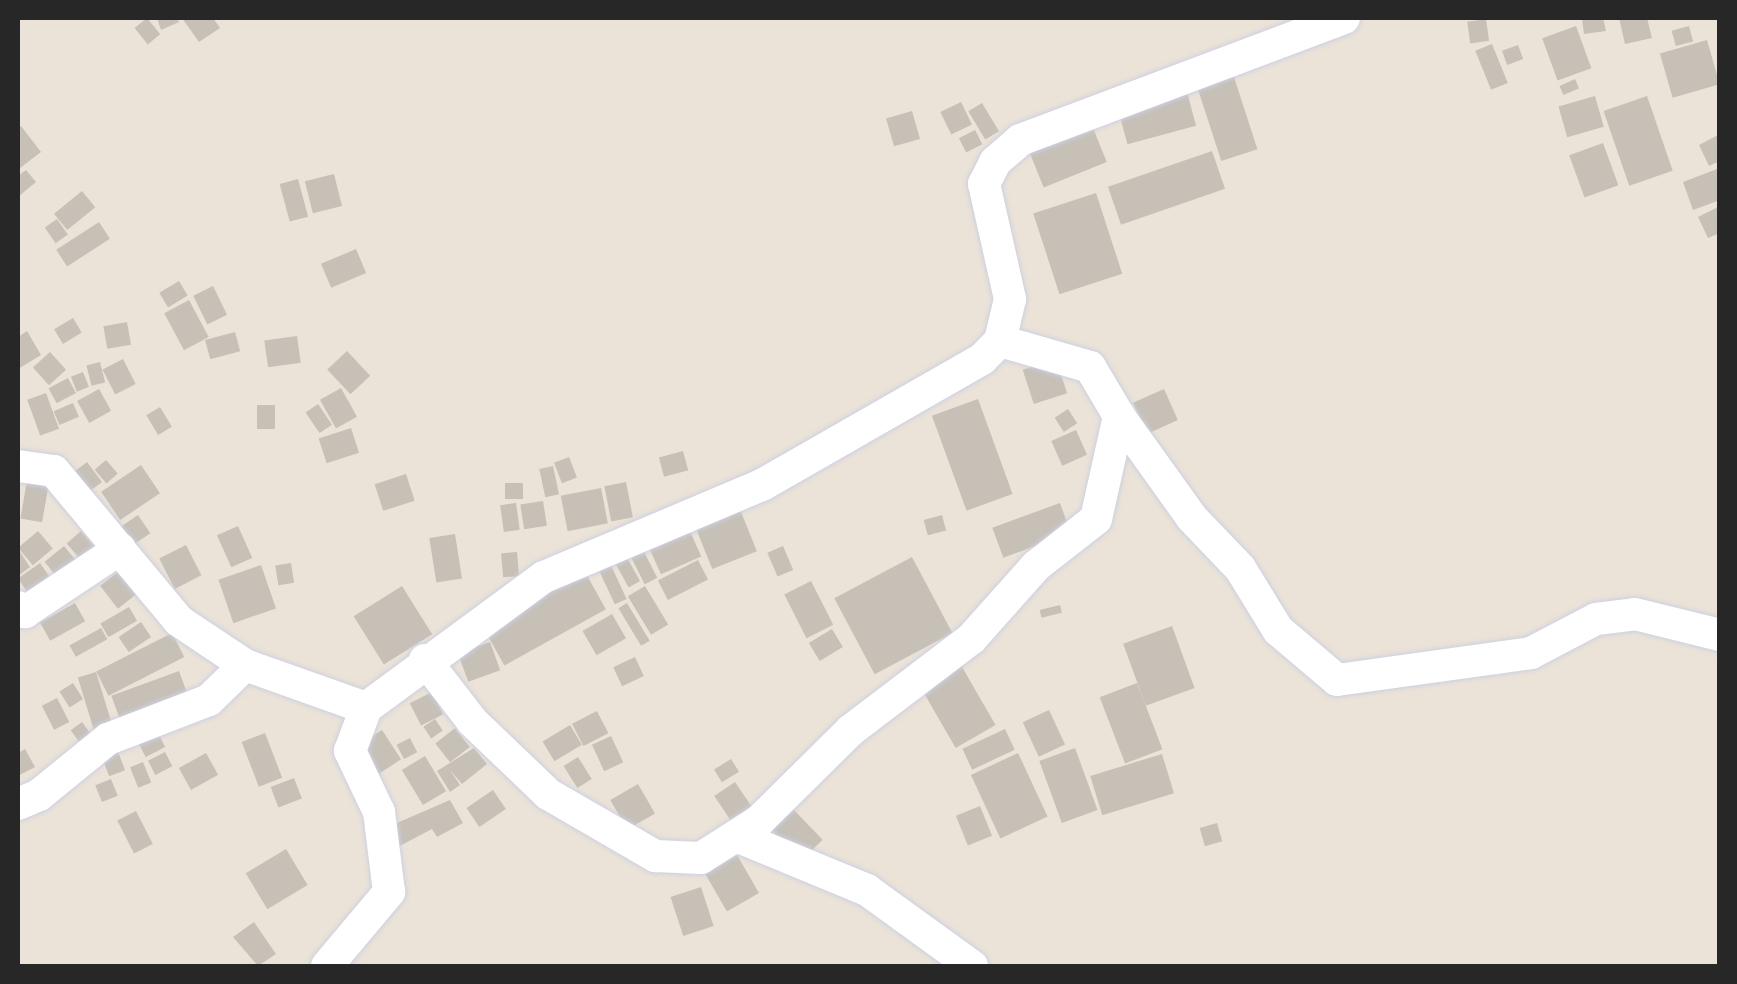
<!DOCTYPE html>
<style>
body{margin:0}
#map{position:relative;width:1737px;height:984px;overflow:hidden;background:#ebe3d7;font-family:"Fira Sans",sans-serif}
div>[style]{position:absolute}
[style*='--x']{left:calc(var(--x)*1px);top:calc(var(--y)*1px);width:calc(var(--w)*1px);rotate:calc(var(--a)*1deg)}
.building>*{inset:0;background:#c6c0b7;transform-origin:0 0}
.roads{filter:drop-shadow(0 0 2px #cdd0e2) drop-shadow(0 0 2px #cdd0e2)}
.minor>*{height:32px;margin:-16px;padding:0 16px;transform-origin:16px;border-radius:16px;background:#fff}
span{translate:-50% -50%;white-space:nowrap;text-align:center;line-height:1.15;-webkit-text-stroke:9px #fff;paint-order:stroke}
.frame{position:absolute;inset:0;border:20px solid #272727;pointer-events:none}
</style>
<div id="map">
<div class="building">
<i style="left:147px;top:18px;width:21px;height:16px;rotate:51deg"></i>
<i style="clip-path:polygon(157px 18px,177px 18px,179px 22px,161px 30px)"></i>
<i style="clip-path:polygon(182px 18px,213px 18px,220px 28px,199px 42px)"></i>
<i style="clip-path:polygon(1582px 18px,1603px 18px,1606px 31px,1584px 34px)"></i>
<i style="clip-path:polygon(1619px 18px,1647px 18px,1652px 38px,1625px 44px)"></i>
<i style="left:1486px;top:19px;width:22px;height:19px;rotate:82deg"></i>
<i style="left:1576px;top:26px;width:45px;height:36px;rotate:70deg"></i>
<i style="left:1689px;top:26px;width:16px;height:18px;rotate:75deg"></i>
<i style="left:1707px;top:40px;width:46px;height:49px;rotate:74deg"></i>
<i style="left:1492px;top:44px;width:42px;height:18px;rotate:68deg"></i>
<i style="left:1518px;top:45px;width:15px;height:17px;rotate:70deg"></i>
<i style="left:1233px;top:74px;width:79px;height:38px;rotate:72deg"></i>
<i style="left:1575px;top:79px;width:10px;height:17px;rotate:66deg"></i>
<i style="left:1187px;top:92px;width:35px;height:71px;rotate:75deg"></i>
<i style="left:1595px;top:96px;width:32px;height:38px;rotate:74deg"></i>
<i style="left:1647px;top:96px;width:79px;height:46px;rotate:71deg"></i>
<i style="left:961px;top:102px;width:25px;height:23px;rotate:64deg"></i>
<i style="left:982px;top:103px;width:33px;height:16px;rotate:59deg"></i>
<i style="left:912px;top:111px;width:29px;height:27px;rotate:74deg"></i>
<i style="left:1091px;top:123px;width:42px;height:68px;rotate:68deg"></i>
<i style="clip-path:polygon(21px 126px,41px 152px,20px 168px,18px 129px)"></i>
<i style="left:975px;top:130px;width:16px;height:18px;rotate:63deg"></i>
<i style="clip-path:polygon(1720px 134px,1720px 161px,1709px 166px,1699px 145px)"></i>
<i style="left:1603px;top:143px;width:45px;height:36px;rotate:70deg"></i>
<i style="left:1212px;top:151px;width:40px;height:110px;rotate:71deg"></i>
<i style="clip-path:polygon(1717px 169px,1720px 200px,1693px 210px,1683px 182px)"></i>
<i style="clip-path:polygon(26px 170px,36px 182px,18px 197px,18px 176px)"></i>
<i style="left:334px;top:174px;width:33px;height:30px;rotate:76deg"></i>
<i style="left:298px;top:179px;width:39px;height:19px;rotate:75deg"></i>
<i style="left:82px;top:191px;width:21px;height:36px;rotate:51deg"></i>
<i style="left:1096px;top:193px;width:85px;height:66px;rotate:72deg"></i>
<i style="clip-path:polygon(1720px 206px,1720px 233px,1708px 238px,1698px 217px)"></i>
<i style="left:57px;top:219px;width:19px;height:15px;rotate:55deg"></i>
<i style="left:99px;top:222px;width:20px;height:51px;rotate:57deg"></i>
<i style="left:356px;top:249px;width:26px;height:38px;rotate:67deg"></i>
<i style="left:179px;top:281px;width:17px;height:23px;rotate:59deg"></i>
<i style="left:213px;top:286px;width:32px;height:22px;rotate:64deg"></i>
<i style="left:189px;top:300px;width:42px;height:28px;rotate:62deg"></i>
<i style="left:73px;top:318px;width:17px;height:22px;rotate:59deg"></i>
<i style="left:127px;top:322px;width:23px;height:24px;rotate:80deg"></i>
<i style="clip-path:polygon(27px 331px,41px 355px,18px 369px,18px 337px)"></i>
<i style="left:235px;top:332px;width:20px;height:31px;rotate:75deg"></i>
<i style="left:297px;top:336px;width:27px;height:33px;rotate:82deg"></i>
<i style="left:347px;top:351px;width:34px;height:27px;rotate:47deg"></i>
<i style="left:50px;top:352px;width:24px;height:23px;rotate:48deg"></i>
<i style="left:123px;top:359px;width:28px;height:23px;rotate:63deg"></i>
<i style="left:1056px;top:359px;width:36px;height:35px;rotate:72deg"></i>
<i style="left:100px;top:362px;width:21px;height:14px;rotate:76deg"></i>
<i style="left:83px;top:372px;width:16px;height:13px;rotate:68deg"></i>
<i style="left:68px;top:378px;width:17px;height:22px;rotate:62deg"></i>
<i style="left:341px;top:388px;width:33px;height:24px;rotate:61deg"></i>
<i style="left:99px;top:389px;width:25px;height:25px;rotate:61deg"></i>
<i style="left:1164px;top:389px;width:34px;height:34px;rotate:66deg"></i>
<i style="left:46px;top:393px;width:38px;height:20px;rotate:70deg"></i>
<i style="left:978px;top:399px;width:101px;height:49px;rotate:70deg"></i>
<i style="left:73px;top:403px;width:15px;height:21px;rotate:67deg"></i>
<i style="left:318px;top:404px;width:25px;height:15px;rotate:56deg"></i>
<i style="left:257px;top:405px;width:18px;height:24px"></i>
<i style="left:160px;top:407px;width:23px;height:16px;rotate:59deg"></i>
<i style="left:1068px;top:409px;width:17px;height:16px;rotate:57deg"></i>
<i style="left:351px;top:428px;width:26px;height:34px;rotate:72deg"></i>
<i style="left:1076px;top:430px;width:27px;height:27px;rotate:66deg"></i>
<i style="left:683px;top:451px;width:20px;height:25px;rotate:75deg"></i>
<i style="left:569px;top:457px;width:22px;height:16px;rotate:69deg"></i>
<i style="left:106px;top:460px;width:18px;height:15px;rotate:49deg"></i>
<i style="left:87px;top:462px;width:25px;height:21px;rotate:53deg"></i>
<i style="left:141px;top:465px;width:34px;height:48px;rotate:56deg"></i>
<i style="left:553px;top:466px;width:29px;height:14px;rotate:78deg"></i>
<i style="left:406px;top:474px;width:28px;height:33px;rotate:72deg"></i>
<i style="left:27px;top:481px;width:22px;height:38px;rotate:10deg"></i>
<i style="left:626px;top:482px;width:36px;height:22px;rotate:79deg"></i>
<i style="left:523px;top:483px;width:16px;height:18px;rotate:90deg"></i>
<i style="left:601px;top:488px;width:36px;height:41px;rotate:79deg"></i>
<i style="left:543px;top:501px;width:25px;height:23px;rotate:81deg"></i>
<i style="left:737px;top:502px;width:53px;height:48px;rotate:68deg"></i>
<i style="left:516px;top:503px;width:27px;height:16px;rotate:82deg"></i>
<i style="left:1060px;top:503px;width:32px;height:72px;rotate:70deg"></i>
<i style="left:138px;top:515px;width:22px;height:24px;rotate:56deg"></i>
<i style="left:942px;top:515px;width:16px;height:19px;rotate:75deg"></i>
<i style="left:238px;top:526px;width:35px;height:23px;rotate:66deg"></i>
<i style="left:689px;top:529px;width:30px;height:44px;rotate:66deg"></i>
<i style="left:38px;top:531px;width:23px;height:26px;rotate:50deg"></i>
<i style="left:81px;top:531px;width:23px;height:19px;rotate:49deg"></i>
<i style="left:455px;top:534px;width:45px;height:26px;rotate:81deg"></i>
<i style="left:640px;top:544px;width:38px;height:14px;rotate:63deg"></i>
<i style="left:186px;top:545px;width:34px;height:30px;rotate:63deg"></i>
<i style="left:64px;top:546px;width:21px;height:25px;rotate:51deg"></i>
<i style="left:783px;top:546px;width:26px;height:17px;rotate:67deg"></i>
<i style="clip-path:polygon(18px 549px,30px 567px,18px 576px)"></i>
<i style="left:517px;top:552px;width:24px;height:16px;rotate:85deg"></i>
<i style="left:625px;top:554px;width:31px;height:13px;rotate:61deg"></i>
<i style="left:912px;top:557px;width:86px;height:88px;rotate:62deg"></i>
<i style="left:608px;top:559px;width:44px;height:13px;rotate:65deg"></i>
<i style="left:698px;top:560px;width:22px;height:45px;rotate:63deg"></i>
<i style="left:40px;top:563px;width:21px;height:27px;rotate:55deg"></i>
<i style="left:291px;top:563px;width:20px;height:16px;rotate:81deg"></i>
<i style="left:261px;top:565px;width:46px;height:45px;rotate:71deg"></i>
<i style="left:584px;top:570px;width:45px;height:116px;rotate:61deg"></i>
<i style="left:119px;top:571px;width:29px;height:24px;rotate:52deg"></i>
<i style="left:811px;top:581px;width:49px;height:30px;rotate:63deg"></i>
<i style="left:402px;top:586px;width:57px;height:57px;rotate:58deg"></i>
<i style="left:645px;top:586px;width:45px;height:20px;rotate:59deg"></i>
<i style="left:75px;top:603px;width:21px;height:40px;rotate:61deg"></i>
<i style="left:627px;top:603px;width:44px;height:10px;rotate:59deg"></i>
<i style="left:1060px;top:605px;width:8px;height:21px;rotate:76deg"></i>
<i style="left:129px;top:607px;width:16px;height:33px;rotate:60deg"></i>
<i style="left:612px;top:614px;width:28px;height:34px;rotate:60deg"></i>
<i style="left:141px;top:622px;width:18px;height:27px;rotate:56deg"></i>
<i style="left:1172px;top:626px;width:66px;height:52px;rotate:70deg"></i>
<i style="left:101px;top:628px;width:13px;height:36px;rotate:61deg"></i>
<i style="left:832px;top:629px;width:21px;height:27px;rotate:59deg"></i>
<i style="left:172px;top:633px;width:27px;height:85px;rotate:63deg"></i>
<i style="left:490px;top:642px;width:30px;height:34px;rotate:70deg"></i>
<i style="left:635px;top:657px;width:21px;height:24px;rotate:65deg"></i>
<i style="left:958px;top:660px;width:75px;height:46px;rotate:60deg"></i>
<i style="left:179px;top:671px;width:30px;height:72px;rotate:70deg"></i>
<i style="left:96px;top:672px;width:61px;height:19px;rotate:73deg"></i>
<i style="left:73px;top:683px;width:19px;height:16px;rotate:58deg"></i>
<i style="left:1137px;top:683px;width:71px;height:40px;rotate:69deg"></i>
<i style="left:432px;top:692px;width:25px;height:25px;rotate:63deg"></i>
<i style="left:57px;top:698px;width:27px;height:17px;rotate:63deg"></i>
<i style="left:1049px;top:710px;width:38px;height:29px;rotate:65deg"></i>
<i style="left:597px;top:711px;width:25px;height:28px;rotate:63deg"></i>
<i style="left:435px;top:719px;width:14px;height:14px;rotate:56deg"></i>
<i style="left:82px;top:722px;width:14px;height:14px;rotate:54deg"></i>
<i style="left:570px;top:725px;width:23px;height:32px;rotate:59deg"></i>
<i style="left:455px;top:728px;width:24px;height:25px;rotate:52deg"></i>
<i style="left:1005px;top:729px;width:23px;height:47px;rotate:65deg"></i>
<i style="left:382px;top:730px;width:35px;height:32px;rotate:57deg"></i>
<i style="left:157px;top:731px;width:18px;height:22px;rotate:63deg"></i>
<i style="left:265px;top:733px;width:48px;height:25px;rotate:69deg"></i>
<i style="left:611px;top:736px;width:29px;height:21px;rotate:65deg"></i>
<i style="left:410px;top:738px;width:16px;height:15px;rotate:63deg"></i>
<i style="left:115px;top:744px;width:28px;height:17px;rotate:69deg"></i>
<i style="clip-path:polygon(474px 748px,487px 764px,462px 784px,450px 770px,460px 785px,450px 792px,437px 771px)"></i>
<i style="left:1075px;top:748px;width:66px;height:38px;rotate:70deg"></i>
<i style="clip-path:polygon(25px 749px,35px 767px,18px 776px,18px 753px)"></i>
<i style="left:165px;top:752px;width:16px;height:19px;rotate:63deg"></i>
<i style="left:206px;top:753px;width:25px;height:31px;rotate:61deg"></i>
<i style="left:1018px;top:753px;width:70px;height:52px;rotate:65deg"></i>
<i style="left:1162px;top:754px;width:41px;height:75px;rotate:73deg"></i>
<i style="left:425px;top:756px;width:41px;height:27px;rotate:59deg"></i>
<i style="left:578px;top:757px;width:26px;height:17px;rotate:58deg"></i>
<i style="left:731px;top:759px;width:15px;height:20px;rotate:58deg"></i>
<i style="left:143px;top:762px;width:22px;height:14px;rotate:68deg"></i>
<i style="left:294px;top:778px;width:22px;height:25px;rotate:69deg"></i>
<i style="left:111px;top:779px;width:18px;height:17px;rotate:68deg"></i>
<i style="left:735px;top:782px;width:29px;height:25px;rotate:56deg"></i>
<i style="left:638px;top:784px;width:34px;height:32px;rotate:60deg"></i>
<i style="left:493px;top:790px;width:23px;height:32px;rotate:56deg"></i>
<i style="clip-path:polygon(450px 800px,463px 823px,437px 837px,432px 829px,394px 849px,383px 829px)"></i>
<i style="left:790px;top:806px;width:47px;height:30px;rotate:46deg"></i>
<i style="left:980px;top:806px;width:32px;height:26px;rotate:68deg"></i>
<i style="left:136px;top:811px;width:37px;height:21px;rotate:63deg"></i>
<i style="left:1217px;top:823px;width:19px;height:18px;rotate:74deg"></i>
<i style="left:286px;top:849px;width:42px;height:47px;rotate:59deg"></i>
<i style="left:737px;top:855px;width:44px;height:37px;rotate:60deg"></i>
<i style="left:701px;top:887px;width:41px;height:32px;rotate:72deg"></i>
<i style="clip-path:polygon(254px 922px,276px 954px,258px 966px,233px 937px)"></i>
</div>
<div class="roads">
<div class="minor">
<i style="--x:1119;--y:416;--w:125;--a:54.4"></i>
<i style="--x:1192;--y:518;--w:69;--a:46.2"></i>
<i style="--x:1240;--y:568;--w:73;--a:58.5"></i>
<i style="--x:1278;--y:630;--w:77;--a:40.3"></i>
<i style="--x:1337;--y:680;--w:196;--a:-7.9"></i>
<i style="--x:1531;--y:653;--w:73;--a:-27.6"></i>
<i style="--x:1596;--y:619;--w:39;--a:-7"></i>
<i style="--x:1635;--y:614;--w:88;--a:13.9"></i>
<i style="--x:18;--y:466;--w:36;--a:8"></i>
<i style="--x:54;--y:471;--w:195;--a:50.2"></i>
<i style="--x:179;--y:621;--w:79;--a:33.7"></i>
<i style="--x:245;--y:665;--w:128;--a:19.6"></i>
<i style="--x:18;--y:607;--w:9;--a:36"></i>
<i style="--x:25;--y:612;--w:114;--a:-33.6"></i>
<i style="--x:425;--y:660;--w:78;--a:52.3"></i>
<i style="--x:473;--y:722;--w:104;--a:43.8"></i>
<i style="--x:548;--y:794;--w:124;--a:30.1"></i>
<i style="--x:655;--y:856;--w:46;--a:2.5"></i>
<i style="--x:701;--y:858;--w:69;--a:-32.5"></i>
<i style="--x:759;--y:821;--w:129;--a:-44.7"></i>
<i style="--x:851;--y:730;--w:151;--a:-37.2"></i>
<i style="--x:971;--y:639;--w:98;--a:-48.3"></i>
<i style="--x:1036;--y:566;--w:76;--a:-38.1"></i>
<i style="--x:1096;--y:519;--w:106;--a:-77.4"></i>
<i style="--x:1119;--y:416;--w:57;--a:-120.6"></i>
<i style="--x:1090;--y:367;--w:94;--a:-163.9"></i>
<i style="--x:18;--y:804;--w:23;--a:-23"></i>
<i style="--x:39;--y:795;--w:89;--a:-39.1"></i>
<i style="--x:108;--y:739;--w:108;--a:-21.1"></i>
<i style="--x:209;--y:700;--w:50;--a:-44.2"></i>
<i style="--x:736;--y:836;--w:142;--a:22.4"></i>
<i style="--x:867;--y:890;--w:130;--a:35.9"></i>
<i style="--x:327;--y:966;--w:97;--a:-50"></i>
<i style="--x:389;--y:892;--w:81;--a:-97.1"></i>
<i style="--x:379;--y:812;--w:68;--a:-115.4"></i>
<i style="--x:350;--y:751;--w:46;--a:-69.6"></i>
<i style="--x:366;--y:708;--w:221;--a:-36.4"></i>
<i style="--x:544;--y:577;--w:237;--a:-22.9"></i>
<i style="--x:762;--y:485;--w:254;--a:-29.8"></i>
<i style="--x:982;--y:359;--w:25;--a:-45"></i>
<i style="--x:1000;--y:341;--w:43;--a:-76.6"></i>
<i style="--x:1010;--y:299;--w:118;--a:-102.7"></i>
<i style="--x:984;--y:184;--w:25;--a:-63"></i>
<i style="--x:995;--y:162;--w:33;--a:-41"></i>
<i style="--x:1020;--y:140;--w:346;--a:-20.6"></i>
</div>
</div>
<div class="frame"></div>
</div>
